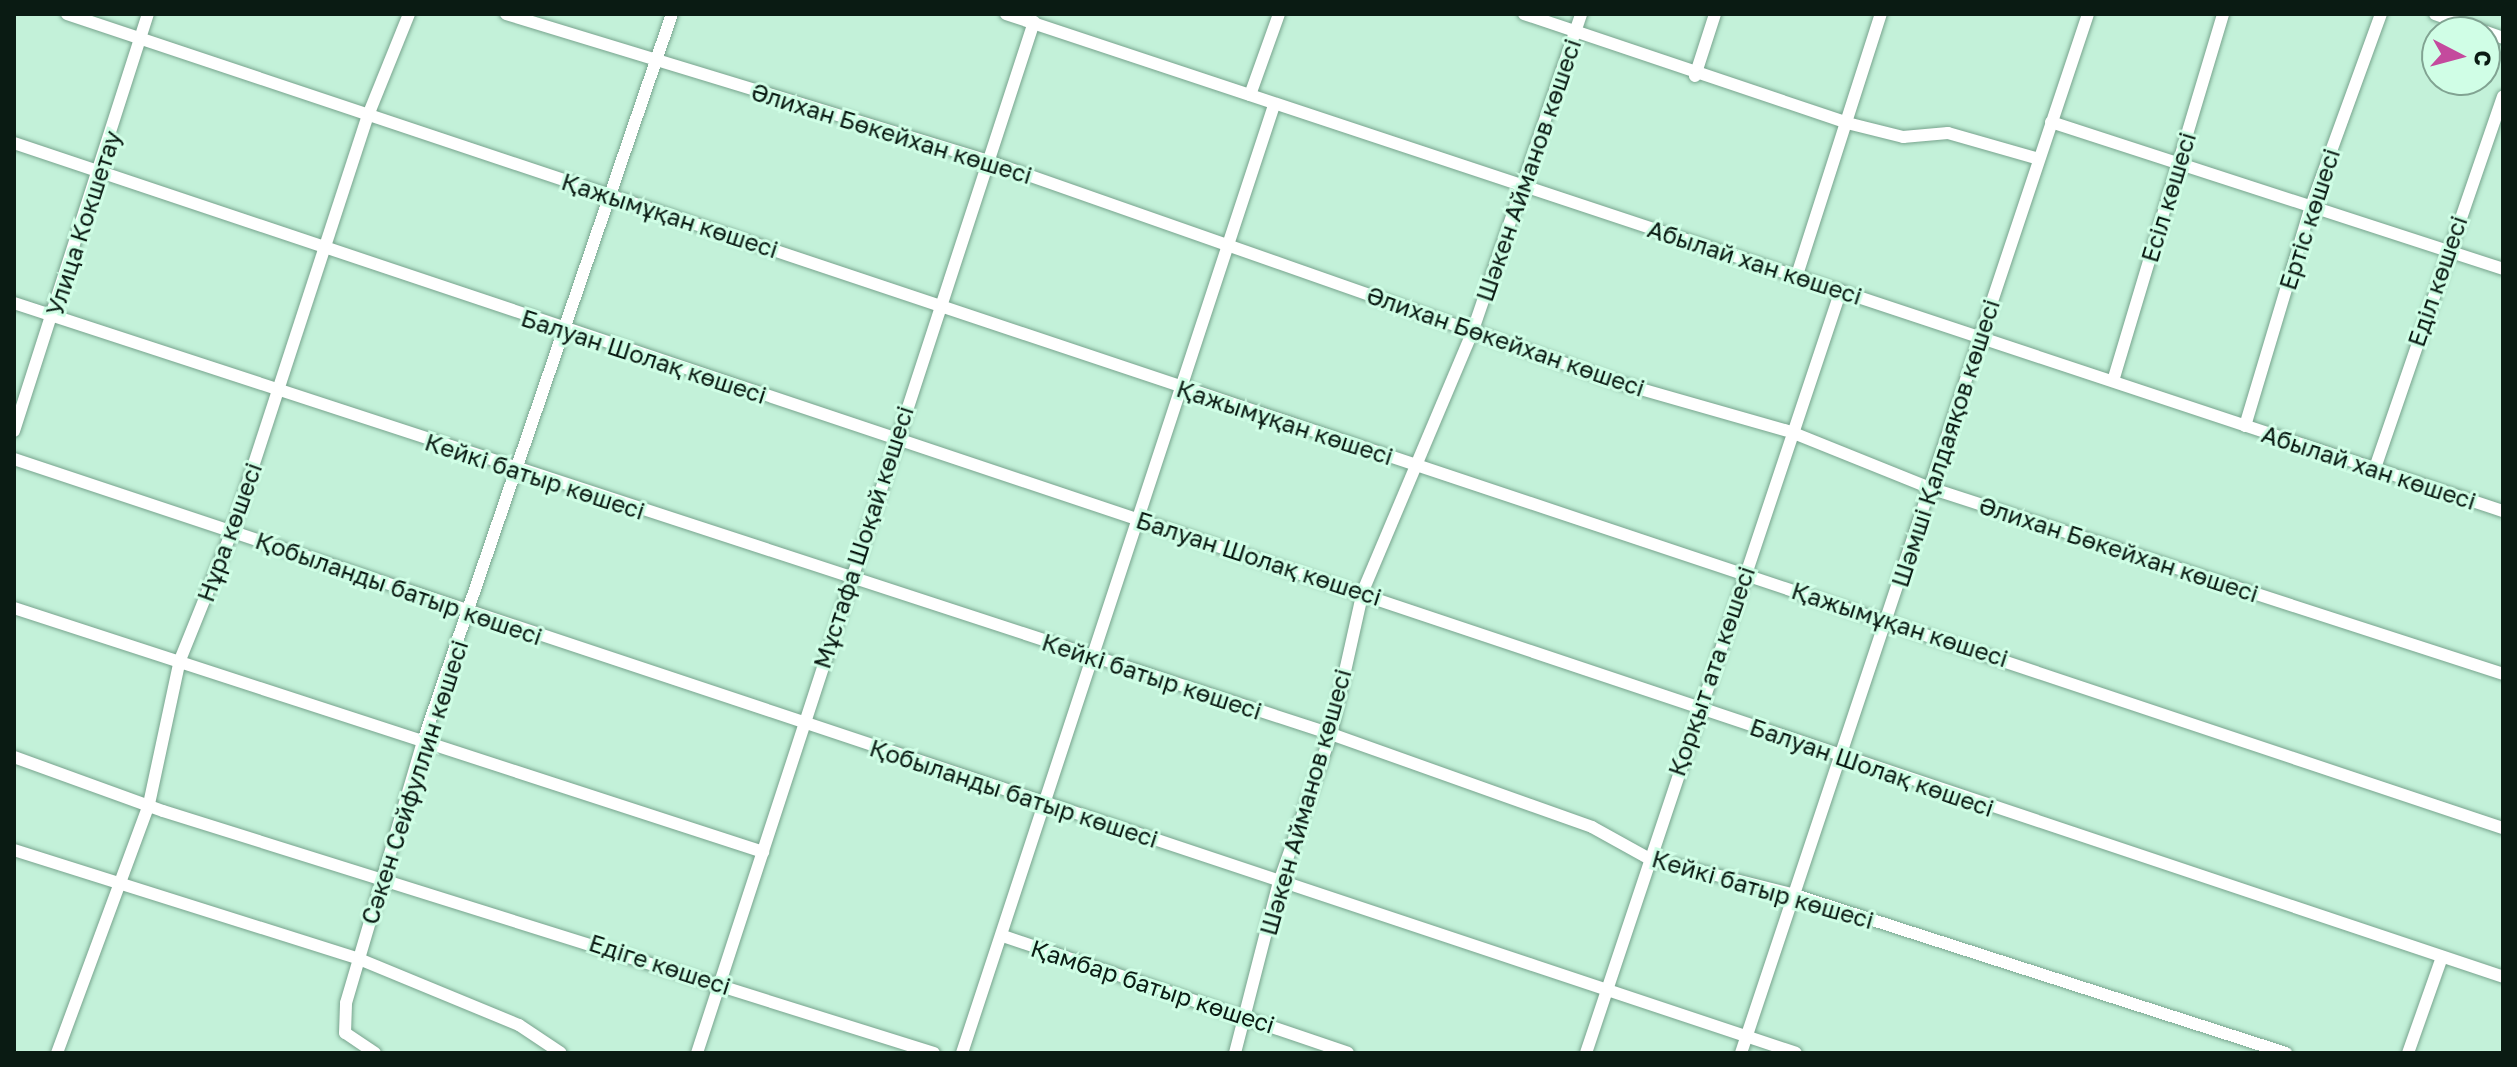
<!DOCTYPE html>
<meta charset="utf-8">
<style>
body{margin:0}
#map{position:relative;width:2517px;height:1067px;overflow:hidden;background:#c3f1d9;font-family:"Golos Text",sans-serif}
div>[style]{position:absolute}
[style*='--x']{left:calc(var(--x)*1px);top:calc(var(--y)*1px);width:calc(var(--w)*1px);rotate:calc(var(--a)*1deg)}
.roads{filter:drop-shadow(0 0 2px #78a48e) drop-shadow(0 0 2px #78a48e)}
.minor>*{height:12px;margin:-6px;padding:0 6px;transform-origin:6px;border-radius:6px;background:#fff}
span{translate:-50% -50%;white-space:nowrap;text-align:center;line-height:1.15;-webkit-text-stroke:6px #d0fee6;paint-order:stroke}
.street-label{font-size:24px;color:#0a1b13}
.frame{position:absolute;inset:0;border:16px solid #0a1b13;pointer-events:none}
.north{position:absolute;left:2421px;top:16px;width:80px;height:80px;box-sizing:border-box;background:#d0fee6;border:2px solid #81a392;border-radius:50%;rotate:96deg;font-size:22px;font-weight:700;line-height:32px;text-align:center;color:#0a1b13}
.north::after{content:'';display:block;margin:auto;width:28px;height:36px;background:#c44a9d;clip-path:polygon(50% 0,100% 100%,50% 72%,0 100%)}
</style>
<div id="map">
<div class="roads">
<div class="minor">
<i style="--x:67;--y:14;--w:2568;--a:18.48"></i>
<i style="--x:506;--y:14;--w:501;--a:16.95"></i>
<i style="--x:985;--y:160;--w:676;--a:19.35"></i>
<i style="--x:1623;--y:384;--w:175;--a:15.9"></i>
<i style="--x:1791;--y:432;--w:150;--a:21.9"></i>
<i style="--x:1930;--y:488;--w:602;--a:17.98"></i>
<i style="--x:1006;--y:14;--w:1577;--a:18.37"></i>
<i style="--x:1524;--y:14;--w:341;--a:18.6"></i>
<i style="--x:1847;--y:123;--w:58;--a:14"></i>
<i style="--x:1903;--y:137;--w:45;--a:-5.1"></i>
<i style="--x:1948;--y:133;--w:91;--a:15.9"></i>
<i style="--x:2435;--y:14;--w:72;--a:19.4"></i>
<i style="--x:1695;--y:76;--w:65;--a:-72.1"></i>
<i style="--x:1250;--y:95;--w:86;--a:-70.3"></i>
<i style="--x:2051;--y:122;--w:475;--a:18"></i>
<i style="--x:14;--y:143;--w:2625;--a:18.52"></i>
<i style="--x:1797;--y:275;--w:274;--a:-72.2"></i>
<i style="--x:14;--y:303;--w:1386;--a:18.12"></i>
<i style="--x:1331;--y:734;--w:277;--a:19.6"></i>
<i style="--x:1592;--y:827;--w:64;--a:29"></i>
<i style="--x:1648;--y:858;--w:152;--a:14.1"></i>
<i style="--x:1795;--y:895;--w:516;--a:17.84"></i>
<i style="--x:2113;--y:381;--w:383;--a:-73.3"></i>
<i style="--x:2245;--y:426;--w:227;--a:-73.3"></i>
<i style="--x:2310;--y:209;--w:208;--a:-70"></i>
<i style="--x:14;--y:431;--w:438;--a:-72.2"></i>
<i style="--x:14;--y:459;--w:1878;--a:18.43"></i>
<i style="--x:2375;--y:468;--w:393;--a:-71"></i>
<i style="--x:14;--y:608;--w:788;--a:18.04"></i>
<i style="--x:14;--y:757;--w:158;--a:19.9"></i>
<i style="--x:163;--y:811;--w:808;--a:17.43"></i>
<i style="--x:14;--y:850;--w:362;--a:17.5"></i>
<i style="--x:359;--y:959;--w:173;--a:22.4"></i>
<i style="--x:519;--y:1025;--w:50;--a:33.7"></i>
<i style="--x:1003;--y:936;--w:364;--a:18.7"></i>
<i style="--x:57;--y:1053;--w:265;--a:-69.7"></i>
<i style="--x:149;--y:804;--w:147;--a:-77.9"></i>
<i style="--x:180;--y:660;--w:139;--a:-68"></i>
<i style="--x:232;--y:531;--w:440;--a:-71.9"></i>
<i style="--x:369;--y:113;--w:107;--a:-68"></i>
<i style="--x:375;--y:1053;--w:36;--a:-146"></i>
<i style="--x:345;--y:1033;--w:30;--a:-88"></i>
<i style="--x:346;--y:1003;--w:270;--a:-73.6"></i>
<i style="--x:422;--y:744;--w:772;--a:-71.1"></i>
<i style="--x:697;--y:1053;--w:1085;--a:-71.9"></i>
<i style="--x:962;--y:1053;--w:998;--a:-71.78"></i>
<i style="--x:1235;--y:1053;--w:177;--a:-75.6"></i>
<i style="--x:1279;--y:882;--w:157;--a:-70.6"></i>
<i style="--x:1331;--y:734;--w:147;--a:-77.4"></i>
<i style="--x:1363;--y:591;--w:283;--a:-67.1"></i>
<i style="--x:1473;--y:330;--w:334;--a:-71.1"></i>
<i style="--x:1586;--y:1053;--w:804;--a:-71.52"></i>
<i style="--x:1741;--y:1053;--w:1095;--a:-71.53"></i>
<i style="--x:2408;--y:1053;--w:102;--a:-70.5"></i>
</div>
</div>
<div class="street-label">
<span style="left:892px;top:133px;rotate:17deg">Әлихан Бөкейхан көшесі</span>
<span style="left:1528px;top:170px;rotate:-71deg">Шәкен Айманов көшесі</span>
<span style="left:2168px;top:197px;rotate:-73deg">Есіл көшесі</span>
<span style="left:670px;top:215px;rotate:18deg">Қажымұқан көшесі</span>
<span style="left:2309px;top:219px;rotate:-72deg">Ертіс көшесі</span>
<span style="left:83px;top:223px;rotate:-72deg">Улица Кокшетау</span>
<span style="left:1755px;top:262px;rotate:18deg">Абылай хан көшесі</span>
<span style="left:2437px;top:281px;rotate:-71deg">Еділ көшесі</span>
<span style="left:1506px;top:341px;rotate:19deg">Әлихан Бөкейхан көшесі</span>
<span style="left:644px;top:356px;rotate:18deg">Балуан Шолақ көшесі</span>
<span style="left:1285px;top:422px;rotate:18deg">Қажымұқан көшесі</span>
<span style="left:1945px;top:443px;rotate:-72deg">Шәмші Қалдаяқов көшесі</span>
<span style="left:2369px;top:467px;rotate:18deg">Абылай хан көшесі</span>
<span style="left:535px;top:476px;rotate:18deg">Кейкі батыр көшесі</span>
<span style="left:229px;top:532px;rotate:-70deg">Нұра көшесі</span>
<span style="left:863px;top:537px;rotate:-72deg">Мұстафа Шоқай көшесі</span>
<span style="left:2119px;top:549px;rotate:18deg">Әлихан Бөкейхан көшесі</span>
<span style="left:1259px;top:558px;rotate:18deg">Балуан Шолақ көшесі</span>
<span style="left:399px;top:588px;rotate:19deg">Қобыланды батыр көшесі</span>
<span style="left:1900px;top:624px;rotate:18deg">Қажымұқан көшесі</span>
<span style="left:1711px;top:671px;rotate:-71deg">Қорқыт ата көшесі</span>
<span style="left:1152px;top:676px;rotate:18deg">Кейкі батыр көшесі</span>
<span style="left:1872px;top:767px;rotate:19deg">Балуан Шолақ көшесі</span>
<span style="left:414px;top:782px;rotate:-72deg">Сәкен Сейфуллин көшесі</span>
<span style="left:1014px;top:793px;rotate:18deg">Қобыланды батыр көшесі</span>
<span style="left:1305px;top:802px;rotate:-74deg">Шәкен Айманов көшесі</span>
<span style="left:1763px;top:889px;rotate:16deg">Кейкі батыр көшесі</span>
<span style="left:660px;top:964px;rotate:18deg">Едіге көшесі</span>
<span style="left:1153px;top:986px;rotate:18deg">Қамбар батыр көшесі</span>
</div>
<div class="frame"></div>
<div class="north">С</div>
</div>
